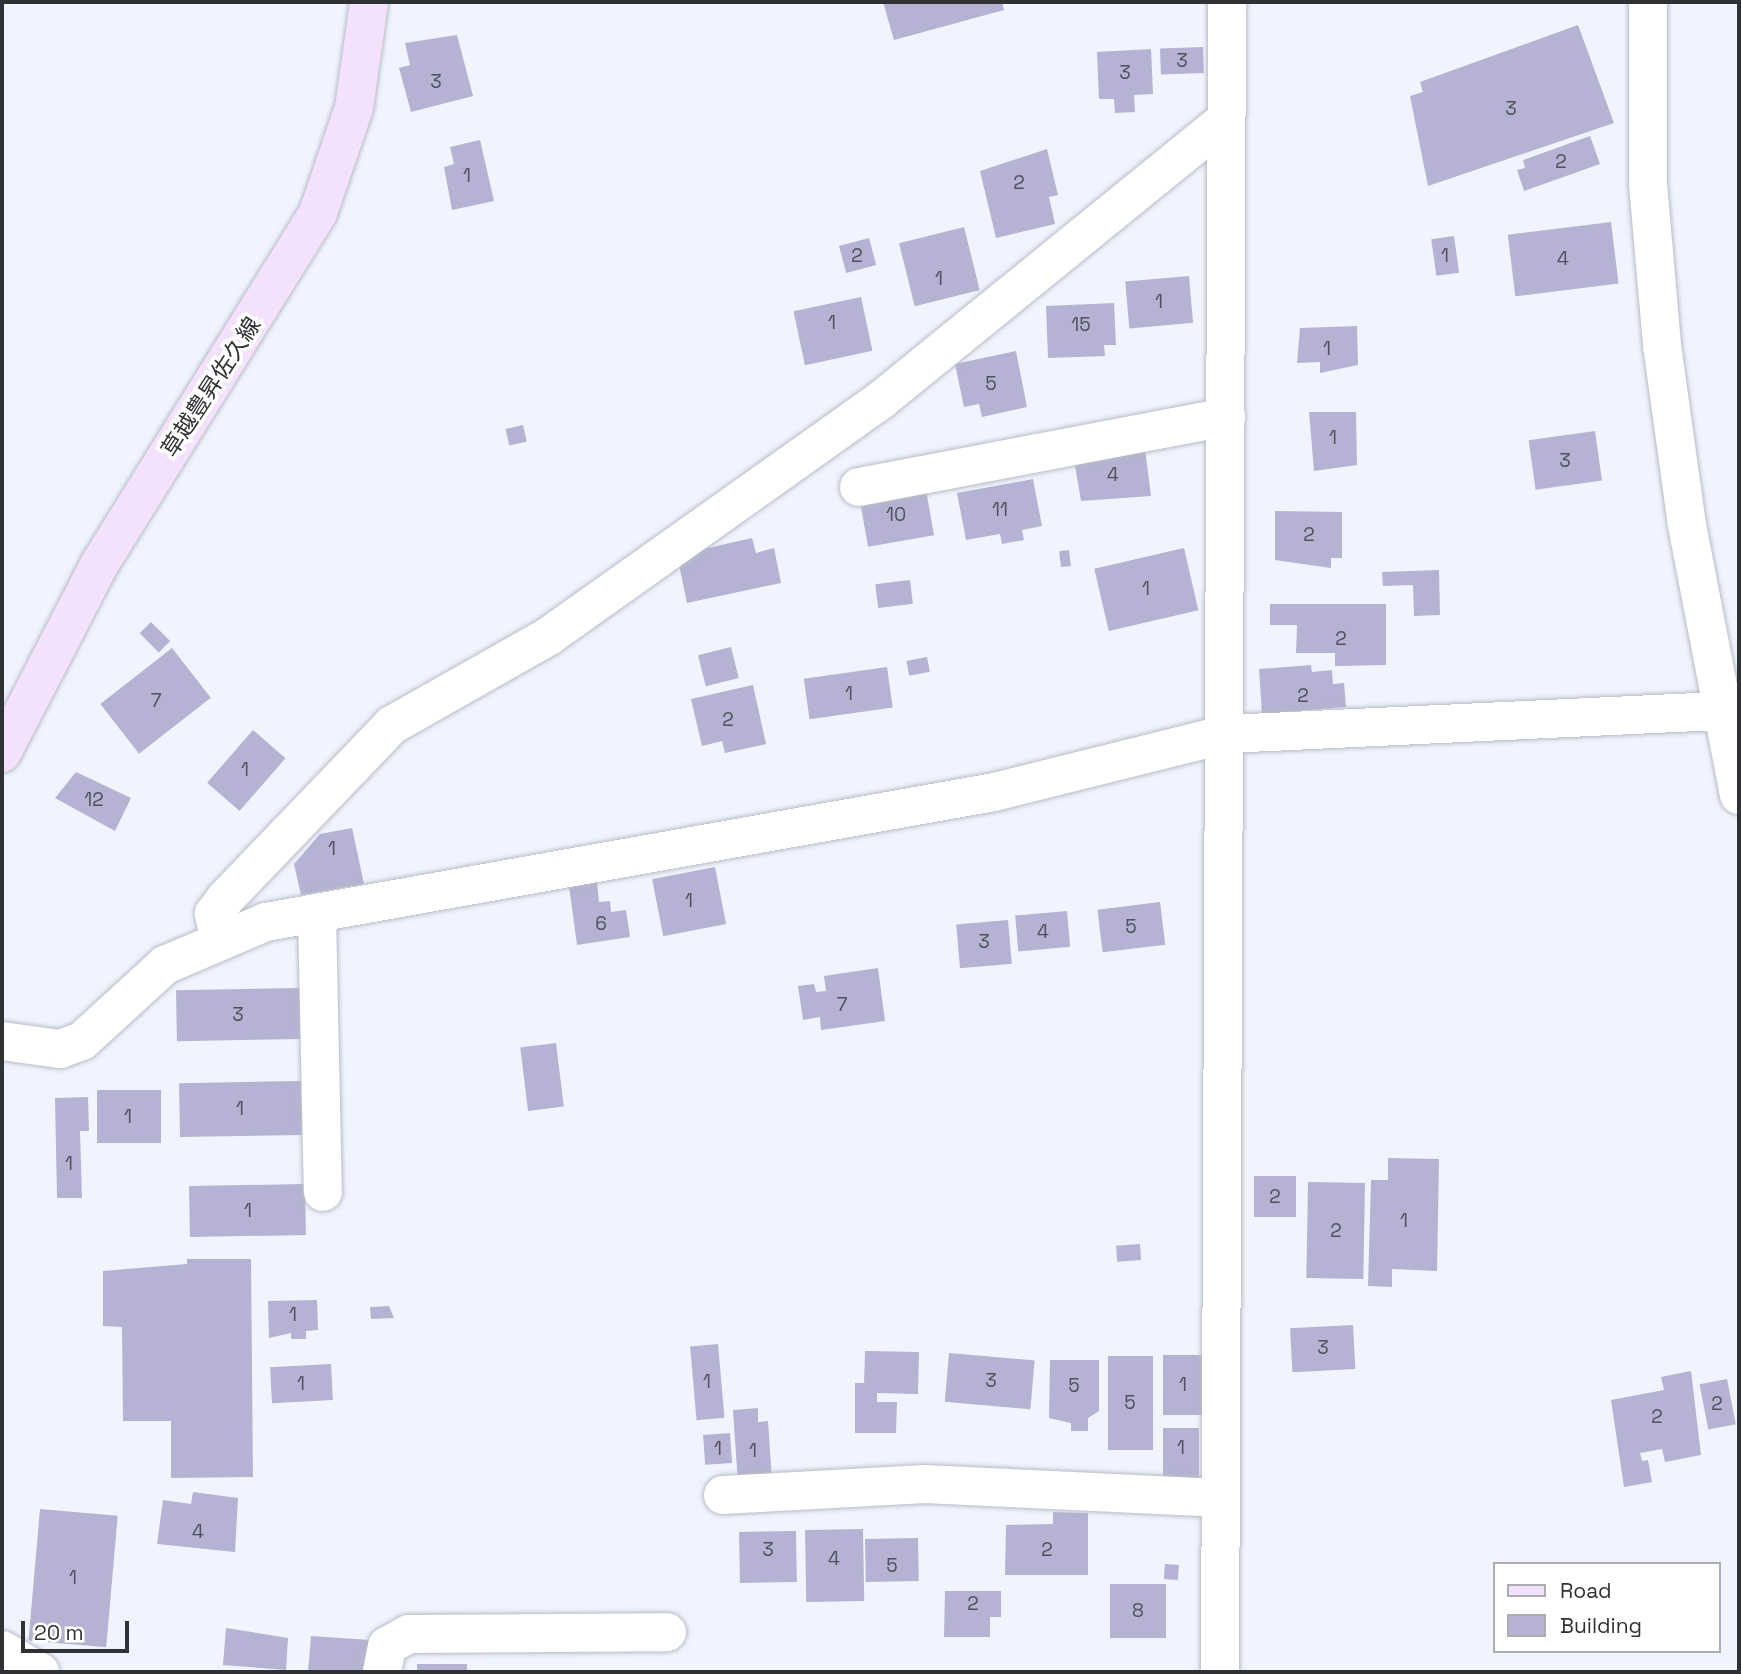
<!DOCTYPE html>
<meta charset="utf-8">
<style>
body{margin:0}
#map{position:relative;width:1741px;height:1674px;overflow:hidden;background:#f0f4fe;font-family:"Space Grotesk","Noto Sans JP",sans-serif}
div>[style]{position:absolute}
[style*='--x']{left:calc(var(--x)*1px);top:calc(var(--y)*1px);width:calc(var(--w)*1px);rotate:calc(var(--a)*1deg)}
.building>*{inset:0;background:#b5b2d3;transform-origin:0 0}
.roads{filter:drop-shadow(0 0 2px #b8bcc6) drop-shadow(0 0 2px #b8bcc6)}
.minor>*{height:38px;margin:-19px;padding:0 19px;transform-origin:19px;border-radius:19px;background:#fff}
.tertiary>*{height:38px;margin:-19px;padding:0 19px;transform-origin:19px;border-radius:19px;background:#fff}
.secondary>*{height:38px;margin:-19px;padding:0 19px;transform-origin:19px;border-radius:19px;background:#f4e1fb}
span{translate:-50% -50%;white-space:nowrap;text-align:center;line-height:1.15;-webkit-text-stroke:7px #fff;paint-order:stroke}
.number-label{font-size:19px;color:#50515c}
.number-label span{-webkit-text-stroke-width:0}
.street-label{font-size:23px;color:#2f3135}
.frame{position:absolute;inset:0;border:4px solid #2f3135;pointer-events:none}
.legend{position:absolute;left:1493px;top:1562px;width:228px;height:91px;box-sizing:border-box;background:#fff;border:2px solid #acadae;margin:0;padding:9px 12px;list-style:none;font-size:21px;color:#2f3135}
.legend li{display:flex;align-items:center;gap:14px;height:35px}
.legend b{width:35px;border:2px solid #acadae}
.scale{position:absolute;left:21px;top:1621px;width:108px;height:32px;box-sizing:border-box;border:4px solid #2f3135;border-top:0;padding-left:9px;font-size:21px;line-height:24px;white-space:nowrap;color:#2f3135;-webkit-text-stroke:5px #fff;paint-order:stroke}
</style>
<div id="map">
<div class="building">
<i style="clip-path:polygon(883px 2px,1002px 2px,1004px 10px,894px 40px)"></i>
<i style="clip-path:polygon(1578px 25px,1614px 123px,1428px 186px,1410px 96px,1423px 92px,1420px 82px)"></i>
<i style="clip-path:polygon(457px 35px,473px 96px,411px 112px,399px 68px,410px 65px,405px 43px)"></i>
<i style="left:1203px;top:47px;width:26px;height:43px;rotate:88deg"></i>
<i style="clip-path:polygon(1151px 49px,1153px 94px,1134px 95px,1135px 112px,1115px 113px,1114px 99px,1099px 99px,1097px 52px)"></i>
<i style="clip-path:polygon(1590px 136px,1600px 164px,1524px 191px,1517px 170px,1525px 168px,1523px 160px)"></i>
<i style="clip-path:polygon(480px 140px,494px 201px,452px 210px,444px 167px,454px 164px,450px 147px)"></i>
<i style="clip-path:polygon(1047px 149px,1058px 195px,1049px 197px,1055px 224px,996px 238px,980px 171px)"></i>
<i style="left:1611px;top:222px;width:62px;height:104px;rotate:83deg"></i>
<i style="left:964px;top:227px;width:65px;height:67px;rotate:76deg"></i>
<i style="left:1454px;top:236px;width:37px;height:23px;rotate:82deg"></i>
<i style="left:869px;top:238px;width:28px;height:31px;rotate:75deg"></i>
<i style="left:1189px;top:276px;width:47px;height:64px;rotate:85deg"></i>
<i style="left:861px;top:297px;width:55px;height:69px;rotate:78deg"></i>
<i style="clip-path:polygon(1114px 303px,1116px 345px,1104px 345px,1105px 356px,1048px 358px,1046px 306px)"></i>
<i style="clip-path:polygon(1357px 326px,1358px 365px,1320px 373px,1320px 362px,1297px 363px,1300px 328px)"></i>
<i style="clip-path:polygon(1016px 351px,1027px 407px,982px 417px,979px 404px,964px 407px,955px 364px)"></i>
<i style="clip-path:polygon(1309px 412px,1356px 412px,1357px 465px,1314px 471px)"></i>
<i style="left:523px;top:425px;width:17px;height:18px;rotate:77deg"></i>
<i style="left:1595px;top:431px;width:50px;height:67px;rotate:82deg"></i>
<i style="clip-path:polygon(1145px 449px,1151px 496px,1081px 501px,1074px 460px)"></i>
<i style="clip-path:polygon(1033px 479px,1042px 526px,1022px 530px,1024px 540px,1002px 544px,1000px 534px,966px 540px,957px 493px)"></i>
<i style="left:925px;top:484px;width:52px;height:67px;rotate:80deg"></i>
<i style="clip-path:polygon(1275px 511px,1342px 512px,1342px 558px,1331px 558px,1331px 568px,1275px 560px)"></i>
<i style="clip-path:polygon(752px 538px,756px 553px,774px 548px,781px 583px,687px 603px,677px 555px)"></i>
<i style="left:1184px;top:548px;width:64px;height:92px;rotate:77deg"></i>
<i style="left:1069px;top:550px;width:16px;height:10px;rotate:83deg"></i>
<i style="clip-path:polygon(1439px 570px,1440px 615px,1414px 616px,1413px 585px,1383px 586px,1382px 572px)"></i>
<i style="left:910px;top:580px;width:24px;height:35px;rotate:83deg"></i>
<i style="clip-path:polygon(1270px 604px,1386px 604px,1386px 665px,1335px 666px,1335px 653px,1296px 653px,1297px 625px,1270px 625px)"></i>
<i style="left:151px;top:622px;width:27px;height:16px;rotate:45deg"></i>
<i style="left:731px;top:647px;width:32px;height:34px;rotate:76deg"></i>
<i style="left:172px;top:648px;width:63px;height:91px;rotate:52deg"></i>
<i style="left:927px;top:657px;width:15px;height:21px;rotate:79deg"></i>
<i style="clip-path:polygon(1311px 665px,1312px 672px,1332px 670px,1333px 684px,1344px 683px,1346px 707px,1262px 714px,1259px 669px)"></i>
<i style="left:887px;top:667px;width:41px;height:84px;rotate:82deg"></i>
<i style="clip-path:polygon(753px 685px,766px 744px,725px 753px,722px 741px,702px 746px,691px 699px)"></i>
<i style="left:253px;top:730px;width:43px;height:70px;rotate:41deg"></i>
<i style="clip-path:polygon(76px 772px,131px 798px,115px 831px,55px 798px)"></i>
<i style="clip-path:polygon(352px 828px,364px 884px,301px 895px,294px 864px,320px 834px)"></i>
<i style="left:715px;top:867px;width:58px;height:64px;rotate:79deg"></i>
<i style="clip-path:polygon(597px 882px,599px 902px,610px 901px,611px 912px,626px 910px,630px 937px,577px 945px,569px 886px)"></i>
<i style="left:1160px;top:902px;width:43px;height:63px;rotate:83deg"></i>
<i style="left:1067px;top:911px;width:36px;height:52px;rotate:85deg"></i>
<i style="left:1008px;top:920px;width:44px;height:52px;rotate:85deg"></i>
<i style="clip-path:polygon(878px 968px,885px 1021px,821px 1030px,820px 1017px,803px 1020px,798px 986px,814px 984px,816px 992px,826px 991px,824px 976px)"></i>
<i style="left:300px;top:988px;width:51px;height:124px;rotate:89deg"></i>
<i style="left:556px;top:1043px;width:64px;height:36px;rotate:83deg"></i>
<i style="left:301px;top:1081px;width:54px;height:122px;rotate:89deg"></i>
<i style="left:97px;top:1090px;width:64px;height:53px"></i>
<i style="clip-path:polygon(88px 1097px,89px 1131px,80px 1131px,82px 1198px,57px 1198px,55px 1098px)"></i>
<i style="clip-path:polygon(1388px 1158px,1439px 1159px,1437px 1271px,1392px 1269px,1392px 1287px,1368px 1286px,1371px 1180px,1388px 1180px)"></i>
<i style="left:1254px;top:1176px;width:42px;height:41px"></i>
<i style="left:1308px;top:1182px;width:57px;height:96px;rotate:1deg"></i>
<i style="left:305px;top:1184px;width:51px;height:116px;rotate:89deg"></i>
<i style="left:1140px;top:1244px;width:16px;height:24px;rotate:86deg"></i>
<i style="clip-path:polygon(187px 1259px,251px 1259px,253px 1477px,171px 1478px,171px 1421px,123px 1421px,122px 1327px,103px 1326px,103px 1271px,187px 1264px)"></i>
<i style="clip-path:polygon(317px 1300px,318px 1330px,306px 1331px,306px 1339px,291px 1339px,291px 1333px,269px 1338px,268px 1301px)"></i>
<i style="clip-path:polygon(389px 1306px,394px 1318px,371px 1319px,370px 1307px)"></i>
<i style="left:1353px;top:1325px;width:44px;height:63px;rotate:87deg"></i>
<i style="left:718px;top:1344px;width:74px;height:28px;rotate:85deg"></i>
<i style="clip-path:polygon(865px 1351px,919px 1352px,918px 1394px,877px 1393px,877px 1402px,897px 1402px,896px 1433px,855px 1433px,855px 1383px,864px 1383px)"></i>
<i style="left:949px;top:1353px;width:86px;height:49px;rotate:5deg"></i>
<i style="left:1163px;top:1355px;width:39px;height:60px"></i>
<i style="left:1108px;top:1356px;width:45px;height:94px"></i>
<i style="clip-path:polygon(1050px 1360px,1099px 1360px,1099px 1411px,1088px 1418px,1088px 1431px,1071px 1431px,1071px 1423px,1049px 1418px)"></i>
<i style="left:331px;top:1364px;width:36px;height:61px;rotate:87deg"></i>
<i style="clip-path:polygon(1691px 1371px,1701px 1455px,1665px 1462px,1662px 1449px,1640px 1453px,1642px 1461px,1648px 1460px,1652px 1482px,1624px 1487px,1611px 1400px,1664px 1390px,1661px 1377px)"></i>
<i style="left:1727px;top:1379px;width:46px;height:28px;rotate:79deg"></i>
<i style="clip-path:polygon(758px 1408px,758px 1422px,768px 1421px,772px 1481px,738px 1483px,733px 1410px)"></i>
<i style="left:1163px;top:1428px;width:36px;height:51px"></i>
<i style="left:730px;top:1433px;width:30px;height:27px;rotate:86deg"></i>
<i style="clip-path:polygon(193px 1492px,238px 1498px,235px 1552px,157px 1544px,163px 1500px,191px 1504px)"></i>
<i style="left:40px;top:1509px;width:78px;height:132px;rotate:5deg"></i>
<i style="clip-path:polygon(1053px 1512px,1088px 1513px,1088px 1575px,1005px 1575px,1006px 1525px,1053px 1524px)"></i>
<i style="left:863px;top:1529px;width:72px;height:58px;rotate:89deg"></i>
<i style="left:796px;top:1531px;width:51px;height:57px;rotate:89deg"></i>
<i style="left:918px;top:1538px;width:43px;height:53px;rotate:89deg"></i>
<i style="left:1165px;top:1564px;width:14px;height:15px;rotate:4deg"></i>
<i style="left:1110px;top:1584px;width:56px;height:54px"></i>
<i style="clip-path:polygon(945px 1591px,1001px 1591px,1001px 1617px,990px 1617px,990px 1637px,944px 1637px)"></i>
<i style="clip-path:polygon(226px 1628px,288px 1638px,286px 1670px,223px 1665px)"></i>
<i style="clip-path:polygon(311px 1636px,370px 1640px,369px 1672px,308px 1672px)"></i>
<i style="left:467px;top:1664px;width:8px;height:50px;rotate:90deg"></i>
</div>
<div class="roads">
<div class="minor">
<i style="--x:859;--y:487;--w:374;--a:-10.8"></i>
<i style="--x:317;--y:913;--w:279;--a:88.8"></i>
<i style="--x:219;--y:938;--w:25;--a:-102"></i>
<i style="--x:214;--y:914;--w:19;--a:-54"></i>
<i style="--x:225;--y:899;--w:241;--a:-46.2"></i>
<i style="--x:392;--y:725;--w:180;--a:-29.5"></i>
<i style="--x:549;--y:636;--w:407;--a:-35.4"></i>
<i style="--x:881;--y:400;--w:444;--a:-39.1"></i>
<i style="--x:2;--y:1041;--w:59;--a:7.9"></i>
<i style="--x:60;--y:1049;--w:23;--a:-20"></i>
<i style="--x:82;--y:1041;--w:113;--a:-42.5"></i>
<i style="--x:165;--y:965;--w:110;--a:-23.1"></i>
<i style="--x:266;--y:922;--w:740;--a:-10.12"></i>
<i style="--x:994;--y:792;--w:240;--a:-14"></i>
<i style="--x:1227;--y:734;--w:513;--a:-2.68"></i>
<i style="--x:723;--y:1495;--w:202;--a:-3.1"></i>
<i style="--x:925;--y:1484;--w:294;--a:2.7"></i>
<i style="--x:2;--y:1650;--w:44;--a:30.1"></i>
<i style="--x:382;--y:1672;--w:26;--a:-79"></i>
<i style="--x:387;--y:1646;--w:25;--a:-29"></i>
<i style="--x:409;--y:1634;--w:258;--a:-0.4"></i>
<i style="--x:1220;--y:1672;--w:1670;--a:-89.76"></i>
</div>
<div class="tertiary">
<i style="--x:1648;--y:2;--w:182;--a:90"></i>
<i style="--x:1648;--y:184;--w:162;--a:85"></i>
<i style="--x:1662;--y:345;--w:182;--a:82.1"></i>
<i style="--x:1687;--y:525;--w:275;--a:79.1"></i>
</div>
<div class="secondary">
<i style="--x:2;--y:753;--w:212;--a:-62.7"></i>
<i style="--x:99;--y:565;--w:415;--a:-58.1"></i>
<i style="--x:318;--y:213;--w:111;--a:-71.1"></i>
<i style="--x:354;--y:108;--w:107;--a:-81.9"></i>
</div>
</div>
<div class="number-label">
<span style="left:1182px;top:61px">3</span>
<span style="left:1125px;top:73px">3</span>
<span style="left:436px;top:82px">3</span>
<span style="left:1511px;top:109px">3</span>
<span style="left:1561px;top:162px">2</span>
<span style="left:467px;top:176px">1</span>
<span style="left:1019px;top:183px">2</span>
<span style="left:857px;top:256px">2</span>
<span style="left:1445px;top:256px">1</span>
<span style="left:1563px;top:259px">4</span>
<span style="left:939px;top:279px">1</span>
<span style="left:1159px;top:302px">1</span>
<span style="left:832px;top:323px">1</span>
<span style="left:1081px;top:325px">15</span>
<span style="left:1327px;top:349px">1</span>
<span style="left:991px;top:384px">5</span>
<span style="left:1333px;top:438px">1</span>
<span style="left:1565px;top:461px">3</span>
<span style="left:1113px;top:475px">4</span>
<span style="left:1000px;top:510px">11</span>
<span style="left:896px;top:515px">10</span>
<span style="left:1309px;top:535px">2</span>
<span style="left:1146px;top:589px">1</span>
<span style="left:1341px;top:639px">2</span>
<span style="left:849px;top:694px">1</span>
<span style="left:1303px;top:696px">2</span>
<span style="left:156px;top:701px">7</span>
<span style="left:728px;top:720px">2</span>
<span style="left:245px;top:770px">1</span>
<span style="left:94px;top:800px">12</span>
<span style="left:332px;top:849px">1</span>
<span style="left:689px;top:901px">1</span>
<span style="left:601px;top:924px">6</span>
<span style="left:1131px;top:927px">5</span>
<span style="left:1043px;top:932px">4</span>
<span style="left:984px;top:942px">3</span>
<span style="left:842px;top:1005px">7</span>
<span style="left:238px;top:1015px">3</span>
<span style="left:240px;top:1109px">1</span>
<span style="left:128px;top:1117px">1</span>
<span style="left:69px;top:1164px">1</span>
<span style="left:1275px;top:1197px">2</span>
<span style="left:248px;top:1211px">1</span>
<span style="left:1404px;top:1221px">1</span>
<span style="left:1336px;top:1231px">2</span>
<span style="left:293px;top:1315px">1</span>
<span style="left:1323px;top:1348px">3</span>
<span style="left:991px;top:1381px">3</span>
<span style="left:707px;top:1382px">1</span>
<span style="left:301px;top:1384px">1</span>
<span style="left:1183px;top:1385px">1</span>
<span style="left:1074px;top:1386px">5</span>
<span style="left:1130px;top:1403px">5</span>
<span style="left:1717px;top:1404px">2</span>
<span style="left:1657px;top:1417px">2</span>
<span style="left:1181px;top:1448px">1</span>
<span style="left:718px;top:1449px">1</span>
<span style="left:753px;top:1451px">1</span>
<span style="left:198px;top:1532px">4</span>
<span style="left:768px;top:1550px">3</span>
<span style="left:1047px;top:1550px">2</span>
<span style="left:834px;top:1559px">4</span>
<span style="left:892px;top:1566px">5</span>
<span style="left:73px;top:1578px">1</span>
<span style="left:973px;top:1604px">2</span>
<span style="left:1138px;top:1611px">8</span>
</div>
<div class="street-label">
<span style="left:211px;top:387px;rotate:-57deg">草越豊昇佐久線</span>
</div>
<div class="frame"></div>
<ul class="legend">
<li><b style="height:9px;background:#f4e1fb"></b>Road</li>
<li><b style="height:19px;background:#b5b2d3"></b>Building</li>
</ul>
<div class="scale">20 m</div>
</div>
